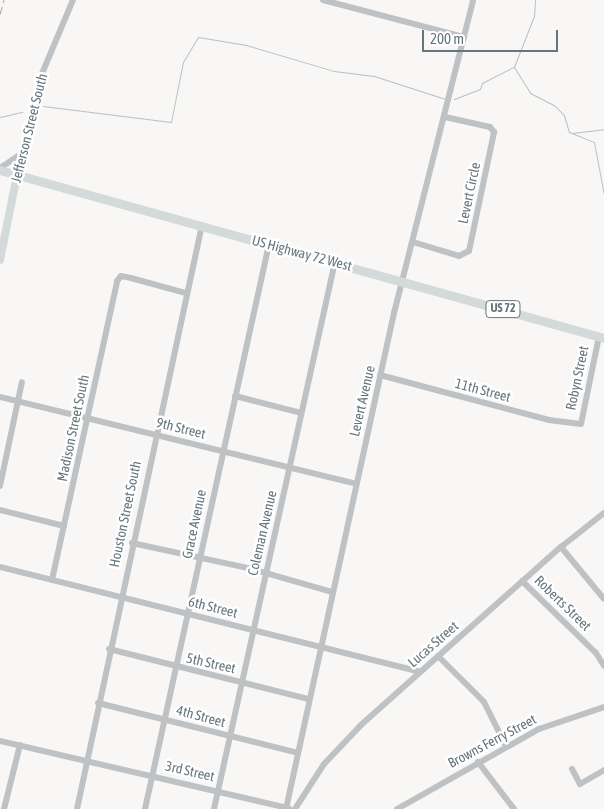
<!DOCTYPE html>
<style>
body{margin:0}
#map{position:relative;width:604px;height:809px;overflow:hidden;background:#f8f7f5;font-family:"Asap Condensed",sans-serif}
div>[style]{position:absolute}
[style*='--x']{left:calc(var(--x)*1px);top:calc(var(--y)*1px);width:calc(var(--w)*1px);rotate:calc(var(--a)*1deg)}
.stream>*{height:1px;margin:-0.5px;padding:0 0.5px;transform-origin:0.5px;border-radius:0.5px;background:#b5c1c4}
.minor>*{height:6px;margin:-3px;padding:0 3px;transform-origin:3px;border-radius:3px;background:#bec2c4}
.major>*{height:8px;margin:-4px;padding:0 4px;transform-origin:4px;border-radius:4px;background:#d4d9da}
.highway>*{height:9px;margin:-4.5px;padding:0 4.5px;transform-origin:4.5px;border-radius:4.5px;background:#d4d9da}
.rail>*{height:1px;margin-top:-0.5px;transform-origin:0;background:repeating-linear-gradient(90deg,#a0a7aa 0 8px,transparent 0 12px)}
span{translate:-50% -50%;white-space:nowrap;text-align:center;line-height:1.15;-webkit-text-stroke:5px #fff;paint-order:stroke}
.shield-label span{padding:1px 4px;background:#fff;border:1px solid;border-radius:4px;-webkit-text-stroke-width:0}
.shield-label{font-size:12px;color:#66767c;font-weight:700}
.street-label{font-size:14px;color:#66767c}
.scale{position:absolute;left:422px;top:30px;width:136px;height:22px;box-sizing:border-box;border:2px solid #66767c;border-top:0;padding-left:6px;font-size:15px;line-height:18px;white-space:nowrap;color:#66767c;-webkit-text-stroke:4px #fff;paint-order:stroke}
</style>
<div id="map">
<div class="stream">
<i style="--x:514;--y:67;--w:31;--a:58"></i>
<i style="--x:530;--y:93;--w:27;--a:27"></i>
<i style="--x:554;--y:105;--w:14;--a:45"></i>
<i style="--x:564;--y:115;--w:18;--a:74"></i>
<i style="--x:569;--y:132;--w:27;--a:22"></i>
<i style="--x:594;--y:142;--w:54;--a:79.3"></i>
<i style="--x:454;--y:99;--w:28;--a:-21"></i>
<i style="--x:480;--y:89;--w:6;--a:-72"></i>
<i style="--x:482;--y:83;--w:36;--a:-27"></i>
<i style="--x:514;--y:67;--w:55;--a:-68.6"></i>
<i style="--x:534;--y:16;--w:16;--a:-86"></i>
<i style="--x:43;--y:106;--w:129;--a:7.1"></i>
<i style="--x:171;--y:122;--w:61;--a:-78.7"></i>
<i style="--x:183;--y:62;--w:29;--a:-59"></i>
<i style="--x:198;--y:37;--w:49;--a:9.5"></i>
<i style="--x:246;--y:45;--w:92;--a:16.5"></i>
<i style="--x:334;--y:71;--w:40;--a:7.1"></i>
<i style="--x:374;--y:76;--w:75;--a:17.9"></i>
<i style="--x:0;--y:117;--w:23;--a:-13"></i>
<i style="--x:572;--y:133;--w:32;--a:-7"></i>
</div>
<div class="minor">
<i style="--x:323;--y:0;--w:146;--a:14.7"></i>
<i style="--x:0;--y:168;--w:27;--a:-34"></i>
<i style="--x:17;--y:175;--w:102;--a:-76.4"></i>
<i style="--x:41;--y:76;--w:82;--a:-67.2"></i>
<i style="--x:413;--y:242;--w:48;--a:16.9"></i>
<i style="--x:459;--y:256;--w:11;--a:-27"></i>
<i style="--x:469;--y:251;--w:122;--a:-78.1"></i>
<i style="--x:494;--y:132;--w:6;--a:-129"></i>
<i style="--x:490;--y:127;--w:46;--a:-167.5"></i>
<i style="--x:380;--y:375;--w:175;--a:14.9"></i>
<i style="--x:549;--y:420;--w:32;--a:7"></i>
<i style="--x:581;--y:424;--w:90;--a:-78.4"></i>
<i style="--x:235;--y:396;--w:68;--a:14.4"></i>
<i style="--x:0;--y:397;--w:366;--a:13.7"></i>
<i style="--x:0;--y:486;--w:106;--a:-78.1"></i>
<i style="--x:0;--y:510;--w:66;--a:14"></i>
<i style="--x:132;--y:543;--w:119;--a:12.2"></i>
<i style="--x:248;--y:568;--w:87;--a:15.9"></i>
<i style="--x:561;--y:547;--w:67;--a:50.4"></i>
<i style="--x:0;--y:567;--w:433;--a:14"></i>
<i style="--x:52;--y:580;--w:306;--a:-77.7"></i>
<i style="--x:117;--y:281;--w:6;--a:-51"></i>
<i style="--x:121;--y:276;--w:10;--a:11"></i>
<i style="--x:131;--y:278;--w:57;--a:15.3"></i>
<i style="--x:522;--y:581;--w:103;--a:44.2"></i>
<i style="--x:596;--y:653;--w:15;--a:58"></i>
<i style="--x:109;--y:649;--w:205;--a:14.1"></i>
<i style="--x:438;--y:656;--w:65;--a:45"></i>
<i style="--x:484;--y:702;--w:49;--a:63.4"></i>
<i style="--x:98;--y:703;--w:206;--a:14"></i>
<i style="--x:0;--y:741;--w:297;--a:13.1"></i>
<i style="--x:478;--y:762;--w:59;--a:52.5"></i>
<i style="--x:572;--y:769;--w:17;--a:62"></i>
<i style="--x:580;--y:784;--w:28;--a:-30"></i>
<i style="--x:4;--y:809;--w:66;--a:-76"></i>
<i style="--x:77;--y:809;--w:597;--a:-77.92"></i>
<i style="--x:145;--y:809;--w:578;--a:-77.62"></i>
<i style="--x:214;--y:809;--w:560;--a:-77.53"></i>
<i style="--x:286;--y:809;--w:508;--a:-77.72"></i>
<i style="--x:394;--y:313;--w:323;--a:-75.8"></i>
<i style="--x:295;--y:809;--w:54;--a:-57.2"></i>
<i style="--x:324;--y:764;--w:55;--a:-46.5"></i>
<i style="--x:362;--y:724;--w:266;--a:-41.7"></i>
<i style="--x:561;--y:547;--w:55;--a:-38.3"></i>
<i style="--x:397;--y:809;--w:163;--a:-29.4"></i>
<i style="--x:539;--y:729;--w:69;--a:-18.7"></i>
</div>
<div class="major">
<i style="--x:0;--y:260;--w:87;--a:-78.7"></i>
</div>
<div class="highway">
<i style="--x:0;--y:170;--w:627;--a:15.54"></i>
</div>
<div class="rail">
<i style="--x:0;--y:14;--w:15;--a:-74"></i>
</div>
<div class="shield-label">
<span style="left:503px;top:309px">US 72</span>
</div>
<div class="street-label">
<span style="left:29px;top:128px;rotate:-76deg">Jefferson Street South</span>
<span style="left:469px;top:193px;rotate:-78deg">Levert Circle</span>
<span style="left:302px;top:253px;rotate:15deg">US Highway 72 West</span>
<span style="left:577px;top:378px;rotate:-78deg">Robyn Street</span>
<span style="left:483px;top:390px;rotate:15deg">11th Street</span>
<span style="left:362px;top:401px;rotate:-77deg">Levert Avenue</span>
<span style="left:73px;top:428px;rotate:-78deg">Madison Street South</span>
<span style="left:181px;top:428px;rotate:14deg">9th Street</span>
<span style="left:125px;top:514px;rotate:-78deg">Houston Street South</span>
<span style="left:194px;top:524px;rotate:-78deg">Grace Avenue</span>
<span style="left:262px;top:533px;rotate:-77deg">Coleman Avenue</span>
<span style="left:563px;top:603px;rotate:44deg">Roberts Street</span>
<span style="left:213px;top:607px;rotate:14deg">6th Street</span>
<span style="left:433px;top:644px;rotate:-41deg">Lucas Street</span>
<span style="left:211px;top:663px;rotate:13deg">5th Street</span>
<span style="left:201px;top:716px;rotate:15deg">4th Street</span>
<span style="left:492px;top:741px;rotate:-28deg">Browns Ferry Street</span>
<span style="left:190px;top:771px;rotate:13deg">3rd Street</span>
</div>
<div class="scale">200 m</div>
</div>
